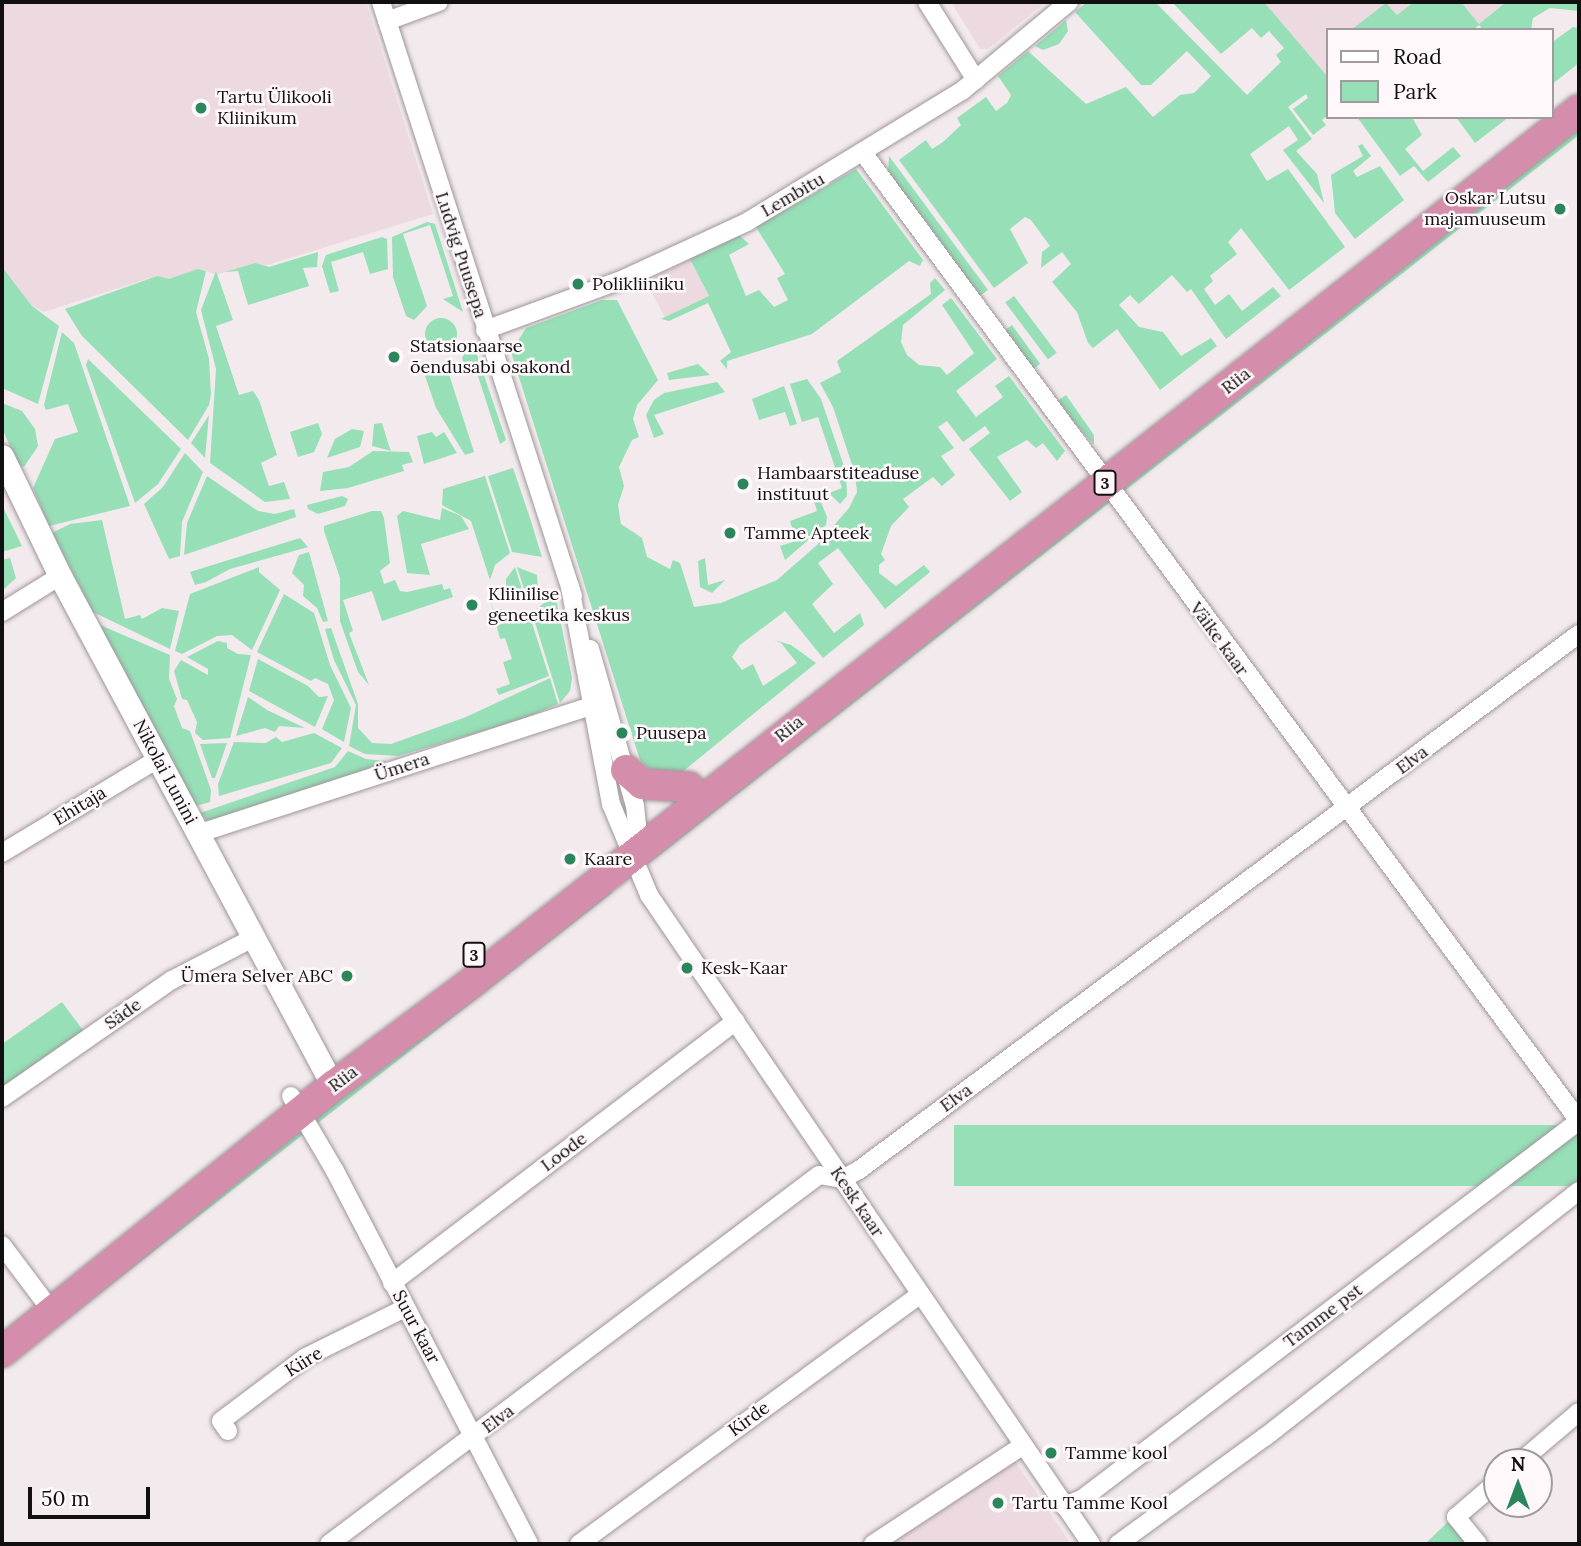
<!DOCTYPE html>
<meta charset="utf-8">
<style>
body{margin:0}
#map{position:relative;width:1581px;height:1546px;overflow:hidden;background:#f3eaed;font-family:Lora,serif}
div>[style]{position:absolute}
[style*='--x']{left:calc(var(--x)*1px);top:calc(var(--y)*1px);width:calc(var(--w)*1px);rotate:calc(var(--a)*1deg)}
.built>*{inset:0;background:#ecdae0;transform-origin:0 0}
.green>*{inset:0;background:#96dfb7;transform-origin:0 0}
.round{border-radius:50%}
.roads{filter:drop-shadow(0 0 2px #9f9699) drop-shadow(0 0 2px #9f9699)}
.minor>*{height:18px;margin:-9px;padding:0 9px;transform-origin:9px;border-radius:9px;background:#fff}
.tertiary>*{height:23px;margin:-11.5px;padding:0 11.5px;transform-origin:11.5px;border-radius:11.5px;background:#fff}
.trunk>*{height:30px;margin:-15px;padding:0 15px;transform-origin:15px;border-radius:15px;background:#d48eab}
.dots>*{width:19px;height:19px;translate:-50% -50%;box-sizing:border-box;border:4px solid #fef8fa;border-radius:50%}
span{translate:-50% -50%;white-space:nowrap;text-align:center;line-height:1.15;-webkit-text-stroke:5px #fef8fa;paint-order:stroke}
.shield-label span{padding:2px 5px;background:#fef8fa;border:2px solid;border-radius:5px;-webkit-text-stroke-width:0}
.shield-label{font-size:16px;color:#120f10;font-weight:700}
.poi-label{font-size:18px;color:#120f10}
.left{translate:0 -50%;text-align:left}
.right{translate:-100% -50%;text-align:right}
.street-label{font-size:18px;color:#120f10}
.frame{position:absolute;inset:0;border:4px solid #120f10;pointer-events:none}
.legend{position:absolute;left:1326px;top:28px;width:228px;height:91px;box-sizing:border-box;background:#fef8fa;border:2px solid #a09b9c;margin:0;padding:9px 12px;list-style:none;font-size:21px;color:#120f10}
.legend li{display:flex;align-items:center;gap:14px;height:35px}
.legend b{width:35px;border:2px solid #a09b9c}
.north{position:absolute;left:1483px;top:1448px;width:70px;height:70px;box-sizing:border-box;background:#fef8fa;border:2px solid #a09b9c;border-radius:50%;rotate:0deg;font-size:19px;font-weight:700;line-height:28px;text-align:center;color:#120f10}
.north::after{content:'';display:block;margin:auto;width:24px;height:32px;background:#2b865c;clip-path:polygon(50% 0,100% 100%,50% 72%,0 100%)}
.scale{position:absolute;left:28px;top:1487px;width:122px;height:32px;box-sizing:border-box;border:4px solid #120f10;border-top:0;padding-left:9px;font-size:21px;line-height:24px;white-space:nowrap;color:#120f10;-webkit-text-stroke:5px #fef8fa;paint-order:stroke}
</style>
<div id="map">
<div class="built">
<i style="clip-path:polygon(2px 2px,366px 2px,433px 214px,264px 266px,255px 263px,216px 275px,202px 269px,168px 280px,156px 276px,44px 312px,32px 306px,2px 268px)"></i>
<i style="clip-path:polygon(951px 2px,1046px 2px,988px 49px,980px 49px)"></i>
<i style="clip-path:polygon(1264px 2px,1414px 2px,1388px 23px,1391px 30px,1327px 30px,1327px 76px)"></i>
<i style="clip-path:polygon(1461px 2px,1505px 2px,1479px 24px)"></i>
<i style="left:690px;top:259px;width:42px;height:49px;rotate:63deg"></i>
<i style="clip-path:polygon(1015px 1461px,1071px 1544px,892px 1544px)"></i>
</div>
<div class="green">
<i style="clip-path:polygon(1087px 2px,1155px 2px,1247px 95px,1281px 62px,1276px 55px,1284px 48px,1269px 31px,1261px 38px,1252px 28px,1221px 54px,1172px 2px,1264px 2px,1327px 76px,1327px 116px,1322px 120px,1326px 125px,1313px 135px,1293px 109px,1308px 98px,1306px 94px,1288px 107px,1312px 139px,1296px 151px,1317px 174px,1324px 203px,1283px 150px,1298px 140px,1289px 126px,1250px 154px,1267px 181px,1288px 169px,1345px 247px,1289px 290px,1241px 228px,1228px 242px,1237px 254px,1210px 276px,1213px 281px,1204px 289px,1215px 305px,1229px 294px,1242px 311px,1273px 287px,1281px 296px,1226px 339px,1191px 289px,1187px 292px,1172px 275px,1139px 304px,1130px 295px,1119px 305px,1139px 327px,1163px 332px,1181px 356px,1211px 338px,1217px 346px,1160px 390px,1117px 329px,1093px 348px,1088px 343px,1077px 312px,1052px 282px,1071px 264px,1062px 252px,1041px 268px,1042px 252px,1050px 246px,1031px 220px,1025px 217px,1010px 229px,1028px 263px,994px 288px,899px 160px,926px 140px,932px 149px,943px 142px,961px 125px,957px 118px,986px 97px,996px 111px,1007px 103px,1011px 95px,998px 76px,1028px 51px,1086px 104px,1126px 87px,1153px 117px,1180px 95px,1194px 93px,1211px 76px,1187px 51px,1151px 85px,1141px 85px,1075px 12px)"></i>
<i style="clip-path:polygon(1414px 2px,1461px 2px,1479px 24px,1506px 2px,1579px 2px,1579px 11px,1550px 8px,1533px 18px,1531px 30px,1483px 30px,1479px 25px,1473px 30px,1351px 30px,1386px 3px,1397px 15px)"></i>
<i style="clip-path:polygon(1066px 20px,1068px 31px,1059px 44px,1043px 50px,1035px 46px)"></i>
<i style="clip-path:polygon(1573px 27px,1579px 28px,1579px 63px,1551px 85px,1551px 43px)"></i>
<i style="clip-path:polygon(1357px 117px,1412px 117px,1422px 135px,1405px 149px,1423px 171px,1453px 147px,1461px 156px,1428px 182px,1414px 166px,1400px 176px)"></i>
<i style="clip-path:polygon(1456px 117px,1509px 117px,1475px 143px)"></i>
<i style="clip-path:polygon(1579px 121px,1579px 135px,648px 864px,650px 854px)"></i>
<i style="clip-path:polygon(1362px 144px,1371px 156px,1353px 171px,1357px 177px,1380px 166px,1404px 200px,1355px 239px,1335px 213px,1331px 175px,1363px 156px,1358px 146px)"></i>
<i style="clip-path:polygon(889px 156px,988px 290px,978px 297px,888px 173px)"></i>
<i style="clip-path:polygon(856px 169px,923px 260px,920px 266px,909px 261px,812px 334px,727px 361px,727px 369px,720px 361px,731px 352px,708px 303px,669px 321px,661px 319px,709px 296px,690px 259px,739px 235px,749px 244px,729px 255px,746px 296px,759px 290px,774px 307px,788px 300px,777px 278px,785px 274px,756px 227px)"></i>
<i style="clip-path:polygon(427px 222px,435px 224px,463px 312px,443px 299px,453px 296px,430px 225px,403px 234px,427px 306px,414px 320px,406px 316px,393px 277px,392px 237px)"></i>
<i style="clip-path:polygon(382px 237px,387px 239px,388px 269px,370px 274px,363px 252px,331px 262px,339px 291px,330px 293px,322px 266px,326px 255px)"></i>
<i style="clip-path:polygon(318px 252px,317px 267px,303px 268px,309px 286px,248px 305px,238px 271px,225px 272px,255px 263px,269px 267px)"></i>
<i style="clip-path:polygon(2px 267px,32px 306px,59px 326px,38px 404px,2px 388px)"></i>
<i style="clip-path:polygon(198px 269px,206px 271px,196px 312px,209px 359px,211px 394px,209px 405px,188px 440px,82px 336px,65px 309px,157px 276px,169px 279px)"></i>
<i style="clip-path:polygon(216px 271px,233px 320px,216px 326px,239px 395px,253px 391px,259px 400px,277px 455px,261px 463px,269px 486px,284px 482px,290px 499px,265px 502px,210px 463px,216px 369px,201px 310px)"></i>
<i style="clip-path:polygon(935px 278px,945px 290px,903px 325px,901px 342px,907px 355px,919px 365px,940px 367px,947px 375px,974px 353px,942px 305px,951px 298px,997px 359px,956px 391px,976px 417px,1003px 397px,995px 386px,1009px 376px,1065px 451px,1057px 461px,1043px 443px,1036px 448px,1027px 440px,997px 457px,1022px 492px,1010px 501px,969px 449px,990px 433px,985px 426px,963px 442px,947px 421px,938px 427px,954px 448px,941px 456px,955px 475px,942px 486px,933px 477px,903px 499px,909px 507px,891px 526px,881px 554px,885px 560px,879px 565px,879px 573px,896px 586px,924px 565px,930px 572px,885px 609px,838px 548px,818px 563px,833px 584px,812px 604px,834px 633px,860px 613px,864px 625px,823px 658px,785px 611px,740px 645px,732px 657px,742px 670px,753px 664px,763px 686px,797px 663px,781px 643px,774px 640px,791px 645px,816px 663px,681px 773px,651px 771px,640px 760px,633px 738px,511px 352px,526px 328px,602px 300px,617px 300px,658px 380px,637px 405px,633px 419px,639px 437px,632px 440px,619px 467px,624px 486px,618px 505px,621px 524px,642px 538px,647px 557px,670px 569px,673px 560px,680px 563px,694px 607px,721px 603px,777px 580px,817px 545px,849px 508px,857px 492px,855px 474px,833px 407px,820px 383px,841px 372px,837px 361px,931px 294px,930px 283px)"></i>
<i style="left:1014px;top:296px;width:71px;height:11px;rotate:53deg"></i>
<i class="round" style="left:425px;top:318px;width:32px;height:32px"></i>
<i style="left:1012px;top:325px;width:48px;height:11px;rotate:54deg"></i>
<i style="clip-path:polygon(62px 332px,74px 343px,130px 506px,49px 526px,33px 488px,55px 439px,78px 432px,68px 404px,46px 410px,44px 405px)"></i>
<i style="clip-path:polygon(472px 340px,506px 440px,500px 444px,475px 367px,466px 369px,462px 358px)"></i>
<i style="clip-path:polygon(88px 359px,181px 449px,158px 484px,135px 503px,86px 365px)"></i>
<i style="clip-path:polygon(427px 362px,446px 365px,474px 452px,465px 455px,436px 408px,423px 370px)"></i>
<i style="clip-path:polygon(698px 364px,710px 375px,669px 380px,667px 373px)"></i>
<i style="clip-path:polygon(807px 379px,821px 399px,846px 472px,847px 496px,840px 504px,829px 493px,842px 488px,818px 417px,802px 422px,790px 384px)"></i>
<i style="clip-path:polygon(717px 382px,725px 392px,654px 415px,664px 434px,654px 438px,646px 415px,654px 400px,664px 393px)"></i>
<i style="clip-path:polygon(784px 386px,797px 424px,790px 426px,785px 412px,759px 420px,752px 399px)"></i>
<i style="clip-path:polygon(1066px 395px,1094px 435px,1094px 445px,1056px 402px)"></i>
<i style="clip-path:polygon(2px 403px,22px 411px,35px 429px,38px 446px,24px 467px,18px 465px,2px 428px)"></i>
<i style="clip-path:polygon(209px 415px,205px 458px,191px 443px)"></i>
<i style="clip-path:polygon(318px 423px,322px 434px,314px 452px,298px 457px,290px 432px)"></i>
<i style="clip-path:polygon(382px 423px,389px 446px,391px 451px,372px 446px,374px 424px)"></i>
<i style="clip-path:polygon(352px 429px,364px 431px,360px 447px,327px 458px,335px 439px)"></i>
<i style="clip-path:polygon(432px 432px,436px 437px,444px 432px,457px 453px,424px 464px,417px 436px)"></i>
<i style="clip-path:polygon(373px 451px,409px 452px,413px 462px,402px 465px,404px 471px,348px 488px,320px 491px,323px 472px,349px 467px)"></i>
<i style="clip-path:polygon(185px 453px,203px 472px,182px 522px,180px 556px,169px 559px,144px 504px,163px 487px)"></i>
<i style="clip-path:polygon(513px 468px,530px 518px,542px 557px,512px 552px,488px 476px)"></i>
<i style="clip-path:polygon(207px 476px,258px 511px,275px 514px,294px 509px,296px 517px,184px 555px,187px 523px)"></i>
<i style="clip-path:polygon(485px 476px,510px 553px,495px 565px,490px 580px,471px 521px,442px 505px,443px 489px)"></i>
<i style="clip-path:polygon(342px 496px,348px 499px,345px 506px,318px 514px,308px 509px,307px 505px)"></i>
<i style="clip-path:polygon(819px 497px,827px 517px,826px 525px,785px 560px,780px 546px,796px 541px,790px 521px,817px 511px,813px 498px)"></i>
<i style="clip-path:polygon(2px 505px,22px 546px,2px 552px)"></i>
<i style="clip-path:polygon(442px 508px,461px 516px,469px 529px,421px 544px,430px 575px,407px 573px,397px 516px,403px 511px,440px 520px)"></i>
<i style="clip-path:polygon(372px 511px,381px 511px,384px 518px,390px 563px,380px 571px,384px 584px,395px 580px,400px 591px,407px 592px,442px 584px,444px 590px,450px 588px,453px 597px,382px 621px,372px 591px,343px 600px,353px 631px,349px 633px,369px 685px,358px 672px,340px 621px,340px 578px,324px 531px,324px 526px)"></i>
<i style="clip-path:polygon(102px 520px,125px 619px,140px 615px,142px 619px,162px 608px,179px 611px,170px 649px,93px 612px,52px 533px,70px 524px)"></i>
<i style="clip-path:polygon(300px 538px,308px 547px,230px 569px,206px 582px,195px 585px,190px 572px)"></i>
<i style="clip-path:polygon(309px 552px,328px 621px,323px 622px,317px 608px,303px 596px,304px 585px,292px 573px,299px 555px)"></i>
<i style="clip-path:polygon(10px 558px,16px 578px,2px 591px,2px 560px)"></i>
<i style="clip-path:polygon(705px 558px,708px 585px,725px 580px,712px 593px,700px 587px,698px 561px)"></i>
<i style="clip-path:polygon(259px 567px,259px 572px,280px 590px,252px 650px,232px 635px,217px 636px,182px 654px,175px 651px,190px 594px)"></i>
<i style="clip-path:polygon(515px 567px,525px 599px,515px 598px,506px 589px,506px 579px)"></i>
<i style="clip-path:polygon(517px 567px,537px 575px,538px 589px,527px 598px)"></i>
<i style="clip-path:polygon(284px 594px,314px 613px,330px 665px,351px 708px,344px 742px,322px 729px,334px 700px,328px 684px,315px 678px,311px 681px,257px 652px)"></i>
<i style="clip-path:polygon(555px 594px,572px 678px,570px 691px,560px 703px,532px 613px)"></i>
<i style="clip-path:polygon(491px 603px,499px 625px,504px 623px,500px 609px,529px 614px,549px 676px,499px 695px,496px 689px,510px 684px,503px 662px,512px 659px,505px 638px,500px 639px)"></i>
<i style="clip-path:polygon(100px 625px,170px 655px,169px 679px,177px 699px,174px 706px,182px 728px,190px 731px,211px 790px,210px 802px,196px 806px)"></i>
<i style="clip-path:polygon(331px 628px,358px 704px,358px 728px,372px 743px,391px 744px,466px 717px,550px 678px,558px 704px,520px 720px,398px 756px,365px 754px,349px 746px,356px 705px,334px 660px,325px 629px)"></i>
<i style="clip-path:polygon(218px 641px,227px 643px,227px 648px,238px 654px,251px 655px,230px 738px,203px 740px,195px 733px,197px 722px,187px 700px,182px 699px,174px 671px,181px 660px,208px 675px,208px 669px,187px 657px)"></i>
<i style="clip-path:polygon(258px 659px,308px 686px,319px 697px,328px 696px,315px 727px,249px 691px)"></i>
<i style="clip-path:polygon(248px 697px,267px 710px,305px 728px,279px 726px,275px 732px,265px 728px,236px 736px)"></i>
<i style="clip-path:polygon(314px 733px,342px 748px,331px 763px,219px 796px,218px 784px,234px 742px,266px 743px,276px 737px,282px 742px)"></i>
<i style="clip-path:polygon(227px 743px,215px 778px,212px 778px,200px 744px)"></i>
<i style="clip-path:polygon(348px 751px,366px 759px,386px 761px,386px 766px,208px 821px,200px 813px,335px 767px)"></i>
<i style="clip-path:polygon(607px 884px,612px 893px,2px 1370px,2px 1360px)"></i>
<i style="clip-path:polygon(62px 1002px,88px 1037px,2px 1095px,2px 1044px)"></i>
<i style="left:1579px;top:1125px;width:61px;height:625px;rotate:90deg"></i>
<i style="clip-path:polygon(1454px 1516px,1477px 1544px,1425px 1544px)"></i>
</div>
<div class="roads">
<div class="minor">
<i style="--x:381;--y:2;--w:624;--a:72.09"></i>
<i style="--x:927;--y:2;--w:92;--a:57.9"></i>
<i style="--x:387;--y:21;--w:55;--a:-20.1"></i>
<i style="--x:864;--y:154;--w:1203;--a:53.52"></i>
<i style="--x:485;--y:330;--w:150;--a:-20.2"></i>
<i style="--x:626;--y:278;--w:133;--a:-24.8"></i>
<i style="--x:747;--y:222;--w:253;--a:-31.4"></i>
<i style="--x:963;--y:90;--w:138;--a:-39.7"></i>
<i style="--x:570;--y:587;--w:221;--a:79.3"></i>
<i style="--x:611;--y:804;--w:99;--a:67.3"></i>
<i style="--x:649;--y:895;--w:785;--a:55.74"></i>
<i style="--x:2;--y:612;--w:68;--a:-31.8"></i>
<i style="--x:590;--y:649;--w:163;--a:74"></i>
<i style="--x:635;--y:806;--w:20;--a:84"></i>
<i style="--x:637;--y:826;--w:30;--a:104"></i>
<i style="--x:197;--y:834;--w:424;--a:-18"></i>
<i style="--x:2;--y:853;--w:182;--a:-31.1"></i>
<i style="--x:291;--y:1096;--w:87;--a:59.6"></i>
<i style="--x:335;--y:1171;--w:420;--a:62.5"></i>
<i style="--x:2;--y:1098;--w:207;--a:-34.8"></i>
<i style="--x:172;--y:980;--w:89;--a:-27.4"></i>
<i style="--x:2;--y:1245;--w:70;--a:53.1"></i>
<i style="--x:392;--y:1283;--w:432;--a:-37.3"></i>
<i style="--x:228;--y:1431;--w:12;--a:-125"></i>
<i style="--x:221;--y:1421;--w:106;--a:-37"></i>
<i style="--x:306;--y:1357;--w:110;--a:-26.3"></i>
<i style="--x:1520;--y:1462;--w:77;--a:-40.3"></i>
<i style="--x:1064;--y:1506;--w:19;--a:-21"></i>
<i style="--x:1082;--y:1499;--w:624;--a:-37.26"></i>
<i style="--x:329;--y:1544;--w:613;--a:-36.98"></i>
<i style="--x:819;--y:1175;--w:23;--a:10"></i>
<i style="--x:842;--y:1179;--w:19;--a:-28"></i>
<i style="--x:859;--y:1170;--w:898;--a:-36.67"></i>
<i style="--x:579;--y:1544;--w:423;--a:-36.2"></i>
<i style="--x:873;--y:1544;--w:178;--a:-33.3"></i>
<i style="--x:1118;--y:1544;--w:182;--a:-36.1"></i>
<i style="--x:1265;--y:1437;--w:399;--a:-38.1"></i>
<i style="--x:1478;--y:1544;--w:35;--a:-129"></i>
<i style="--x:1456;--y:1517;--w:54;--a:-40.5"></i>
</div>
<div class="tertiary">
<i style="--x:2;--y:456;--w:133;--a:64.2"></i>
<i style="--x:60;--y:576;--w:578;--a:61.84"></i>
</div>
<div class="trunk">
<i style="--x:626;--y:770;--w:21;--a:41"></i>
<i style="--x:642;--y:784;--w:47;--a:3.7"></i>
<i style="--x:2;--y:1352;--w:425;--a:-38.8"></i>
<i style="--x:333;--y:1086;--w:166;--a:-36.7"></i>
<i style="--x:466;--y:987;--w:1417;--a:-38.24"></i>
</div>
</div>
<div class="dots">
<i style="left:201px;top:108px;background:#2b865c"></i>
<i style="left:1560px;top:209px;background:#2b865c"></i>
<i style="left:578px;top:284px;background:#2b865c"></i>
<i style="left:394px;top:357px;background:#2b865c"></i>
<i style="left:743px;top:484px;background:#2b865c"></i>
<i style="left:730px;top:533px;background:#2b865c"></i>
<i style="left:472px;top:605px;background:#2b865c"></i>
<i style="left:622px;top:733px;background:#2b865c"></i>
<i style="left:570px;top:859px;background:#2b865c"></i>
<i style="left:687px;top:968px;background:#2b865c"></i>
<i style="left:347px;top:976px;background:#2b865c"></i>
<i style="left:1051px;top:1453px;background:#2b865c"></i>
<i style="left:998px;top:1503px;background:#2b865c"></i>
</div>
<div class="shield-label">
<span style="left:1105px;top:483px">3</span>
<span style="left:474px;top:955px">3</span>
</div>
<div class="poi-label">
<span class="left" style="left:217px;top:108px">Tartu Ülikooli<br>Kliinikum</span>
<span class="right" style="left:1546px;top:209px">Oskar Lutsu<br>majamuuseum</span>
<span class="left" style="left:592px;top:284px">Polikliiniku</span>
<span class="left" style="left:410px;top:357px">Statsionaarse<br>õendusabi osakond</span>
<span class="left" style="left:757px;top:484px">Hambaarstiteaduse<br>instituut</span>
<span class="left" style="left:744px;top:533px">Tamme Apteek</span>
<span class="left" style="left:488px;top:605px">Kliinilise<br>geneetika keskus</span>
<span class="left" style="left:636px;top:733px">Puusepa</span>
<span class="left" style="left:584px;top:859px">Kaare</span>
<span class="left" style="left:701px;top:968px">Kesk-Kaar</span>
<span class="right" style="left:333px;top:976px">Ümera Selver ABC</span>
<span class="left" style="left:1065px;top:1453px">Tamme kool</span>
<span class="left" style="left:1012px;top:1503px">Tartu Tamme Kool</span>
</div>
<div class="street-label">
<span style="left:793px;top:195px;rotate:-30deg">Lembitu</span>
<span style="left:461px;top:255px;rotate:72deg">Ludvig Puusepa</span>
<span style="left:1236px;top:381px;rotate:-38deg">Riia</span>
<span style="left:1219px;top:639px;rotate:54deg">Väike kaar</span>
<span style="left:789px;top:729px;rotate:-39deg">Riia</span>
<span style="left:1412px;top:760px;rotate:-37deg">Elva</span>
<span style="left:402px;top:767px;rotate:-18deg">Ümera</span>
<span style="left:165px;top:772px;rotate:62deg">Nikolai Lunini</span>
<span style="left:80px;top:806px;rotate:-31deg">Ehitaja</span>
<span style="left:123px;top:1014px;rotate:-35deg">Säde</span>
<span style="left:343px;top:1079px;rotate:-37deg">Riia</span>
<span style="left:956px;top:1098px;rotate:-36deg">Elva</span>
<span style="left:564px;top:1152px;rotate:-37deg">Loode</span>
<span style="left:857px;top:1202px;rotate:56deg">Kesk kaar</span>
<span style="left:1323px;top:1316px;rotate:-37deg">Tamme pst</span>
<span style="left:416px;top:1327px;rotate:62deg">Suur kaar</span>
<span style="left:304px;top:1362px;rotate:-32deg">Kiire</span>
<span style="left:498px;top:1419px;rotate:-37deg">Elva</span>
<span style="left:749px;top:1419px;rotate:-36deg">Kirde</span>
</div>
<div class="frame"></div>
<ul class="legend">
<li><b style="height:9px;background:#fff"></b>Road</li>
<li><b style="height:19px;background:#96dfb7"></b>Park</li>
</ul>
<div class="north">N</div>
<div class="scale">50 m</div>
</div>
